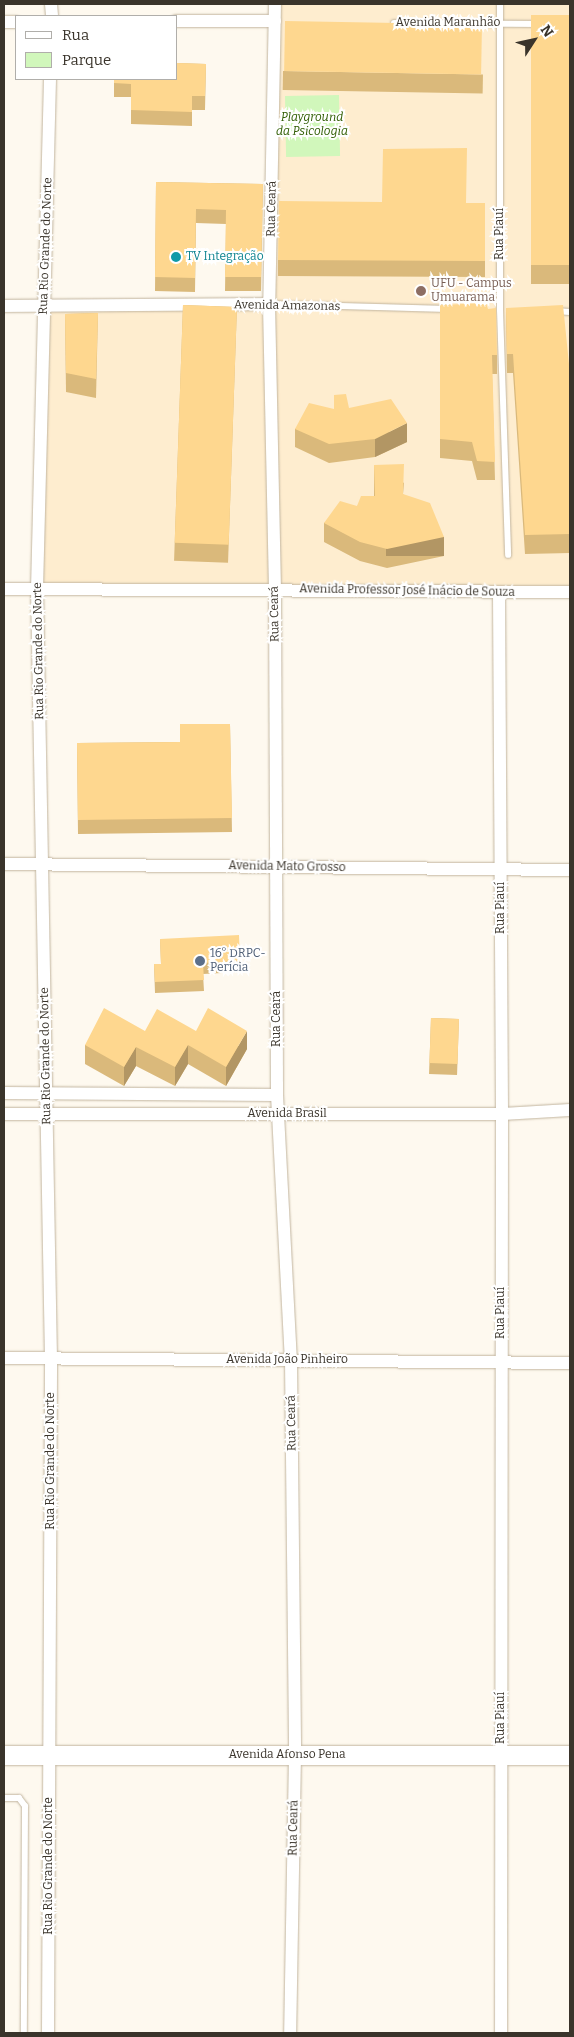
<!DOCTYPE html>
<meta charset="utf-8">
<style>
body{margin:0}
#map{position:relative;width:574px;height:2037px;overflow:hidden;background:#fef9ef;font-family:Bitter,serif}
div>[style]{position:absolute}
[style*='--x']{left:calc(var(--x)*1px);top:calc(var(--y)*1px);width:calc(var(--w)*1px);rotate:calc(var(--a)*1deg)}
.built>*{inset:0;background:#feedcf}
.green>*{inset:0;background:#d1f7bb;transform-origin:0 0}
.roads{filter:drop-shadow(0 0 1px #c2b59f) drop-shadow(0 0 1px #c2b59f)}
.lane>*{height:6px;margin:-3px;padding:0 3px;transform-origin:3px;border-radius:3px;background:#fff}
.street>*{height:12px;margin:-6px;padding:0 6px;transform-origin:6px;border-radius:6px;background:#fff}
.secondary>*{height:19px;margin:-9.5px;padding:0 9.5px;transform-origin:9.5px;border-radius:9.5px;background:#fff}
.wall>*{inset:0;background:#dab97b;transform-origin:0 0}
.shaded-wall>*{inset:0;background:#b29664;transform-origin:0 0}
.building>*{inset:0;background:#fed78f;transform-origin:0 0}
.dots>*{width:14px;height:14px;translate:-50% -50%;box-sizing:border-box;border:2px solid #fff;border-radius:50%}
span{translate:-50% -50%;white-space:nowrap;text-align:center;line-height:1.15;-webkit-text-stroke:4px #fff;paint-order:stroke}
.street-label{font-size:12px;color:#3a342b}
.park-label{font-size:12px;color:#2e5c00;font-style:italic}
.culture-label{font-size:12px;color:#0d838f}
.left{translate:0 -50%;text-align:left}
.education-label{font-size:12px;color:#785e54}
.service-label{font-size:12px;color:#4e5e75}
.frame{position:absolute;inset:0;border:5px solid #3a342b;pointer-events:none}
.legend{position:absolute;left:15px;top:15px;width:162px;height:65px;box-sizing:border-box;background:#fff;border:1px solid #b0aeaa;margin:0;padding:6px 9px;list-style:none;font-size:15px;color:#3a342b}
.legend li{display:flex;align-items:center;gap:10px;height:25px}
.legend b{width:25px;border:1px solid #b0aeaa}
.north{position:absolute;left:509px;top:15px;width:50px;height:50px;-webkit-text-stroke:4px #fff;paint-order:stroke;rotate:55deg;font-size:14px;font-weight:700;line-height:20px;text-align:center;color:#3a342b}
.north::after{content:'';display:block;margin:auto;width:18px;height:22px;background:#3a342b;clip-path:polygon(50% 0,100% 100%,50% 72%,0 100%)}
</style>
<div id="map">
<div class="built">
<i style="clip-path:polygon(275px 4px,570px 4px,570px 590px,38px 588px,44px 305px,271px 305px)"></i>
</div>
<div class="green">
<i style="left:339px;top:95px;width:61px;height:54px;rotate:89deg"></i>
</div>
<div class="roads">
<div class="lane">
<i style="--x:500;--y:4;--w:306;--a:90"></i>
<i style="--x:500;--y:310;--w:245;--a:88.1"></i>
<i style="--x:394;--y:23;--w:145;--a:0.4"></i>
<i style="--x:269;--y:304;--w:179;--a:1.6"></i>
<i style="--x:555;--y:311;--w:15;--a:4"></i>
<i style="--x:4;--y:1798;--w:15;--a:0"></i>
<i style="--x:19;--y:1798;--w:10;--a:53"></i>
<i style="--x:25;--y:1806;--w:227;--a:90.3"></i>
</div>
<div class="street">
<i style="--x:51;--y:4;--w:12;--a:85"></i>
<i style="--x:275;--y:4;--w:300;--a:91.1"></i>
<i style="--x:269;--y:304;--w:286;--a:88.8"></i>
<i style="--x:275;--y:590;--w:505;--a:89.77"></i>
<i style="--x:277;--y:1095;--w:265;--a:87"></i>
<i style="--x:291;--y:1360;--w:395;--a:89.4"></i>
<i style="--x:295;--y:1755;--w:278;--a:91"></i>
<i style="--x:176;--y:21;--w:99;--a:0"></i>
<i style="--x:4;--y:22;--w:12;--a:0"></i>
<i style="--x:4;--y:306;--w:265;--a:-0.4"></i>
<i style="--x:4;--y:589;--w:566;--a:0.3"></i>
<i style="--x:499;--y:592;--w:522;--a:89.67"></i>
<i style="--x:502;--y:1114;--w:919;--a:90.06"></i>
<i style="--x:4;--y:864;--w:566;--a:0.61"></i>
<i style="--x:4;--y:1093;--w:273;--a:0.4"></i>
<i style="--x:4;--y:1114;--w:498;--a:0"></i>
<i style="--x:502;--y:1114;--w:68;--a:-3.4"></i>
<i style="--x:4;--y:1358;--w:566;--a:0.51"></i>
<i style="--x:48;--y:2033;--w:674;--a:-89.74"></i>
<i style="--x:51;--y:1359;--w:770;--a:-91.04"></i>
<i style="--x:37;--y:589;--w:510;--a:-88.54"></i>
</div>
<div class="secondary">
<i style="--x:4;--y:1755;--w:566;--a:0"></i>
</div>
</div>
<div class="wall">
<i style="left:570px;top:15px;width:269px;height:39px;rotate:90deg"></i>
<i style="clip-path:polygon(177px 63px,206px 64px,205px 110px,192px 110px,192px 126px,131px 124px,131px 97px,114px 97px,114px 79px)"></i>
<i style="left:283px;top:71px;width:200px;height:19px;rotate:1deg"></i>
<i style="clip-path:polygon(156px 182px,263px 184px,261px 291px,225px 291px,226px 224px,196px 223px,195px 292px,155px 291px)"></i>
<i style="clip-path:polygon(467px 203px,485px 203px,485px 277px,278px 276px,278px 260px)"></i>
<i style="left:183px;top:305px;width:54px;height:256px;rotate:2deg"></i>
<i style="clip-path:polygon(440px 305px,497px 355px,497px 374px,492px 374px,495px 480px,477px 480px,472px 461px,440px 458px)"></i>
<i style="clip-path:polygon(506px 308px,570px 374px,570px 553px,525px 554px,513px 373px,507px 373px)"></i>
<i style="clip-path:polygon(98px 313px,96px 398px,66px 392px,65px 314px)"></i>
<i style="clip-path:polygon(349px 408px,407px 442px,375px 457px,329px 463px,295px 447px,295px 429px,334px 409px)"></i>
<i style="clip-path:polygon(374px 465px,404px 483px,403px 494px,444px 556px,387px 568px,360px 561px,324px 542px,324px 523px,357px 506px,374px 496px)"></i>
<i style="clip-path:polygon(230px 724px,232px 832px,78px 834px,77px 743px,180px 742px)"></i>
<i style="clip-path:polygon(160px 939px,240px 961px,240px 972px,203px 974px,204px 991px,155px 993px,154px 964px,161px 964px)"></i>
<i style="left:431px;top:1018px;width:28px;height:56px;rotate:2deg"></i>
<i style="clip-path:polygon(145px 1031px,196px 1031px,247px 1049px,226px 1086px,188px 1064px,175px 1086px,136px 1066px,124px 1086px,85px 1064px,85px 1045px)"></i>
</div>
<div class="shaded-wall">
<i style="clip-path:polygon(407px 423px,407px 442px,375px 457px,375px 439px)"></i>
<i style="left:444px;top:537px;width:19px;height:58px;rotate:90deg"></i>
<i style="clip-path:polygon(247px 1031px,247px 1049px,226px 1086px,226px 1067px)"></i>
<i style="clip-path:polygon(188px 1045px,188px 1064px,175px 1086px,175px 1067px)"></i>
<i style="clip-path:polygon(136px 1047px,136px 1066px,124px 1086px,124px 1067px)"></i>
</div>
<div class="building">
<i style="left:570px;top:15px;width:250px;height:39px;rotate:90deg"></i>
<i style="left:285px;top:21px;width:197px;height:50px;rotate:1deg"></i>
<i style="clip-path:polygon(176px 42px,177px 42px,177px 63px,206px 64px,205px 96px,192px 96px,192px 112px,131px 110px,131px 84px,114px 83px,114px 79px,176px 79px)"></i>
<i style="clip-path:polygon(467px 148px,466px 203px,485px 203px,485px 261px,278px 260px,279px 201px,382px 202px,383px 149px)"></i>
<i style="clip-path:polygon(156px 182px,263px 184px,261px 277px,225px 277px,226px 210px,196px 209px,195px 278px,155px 277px)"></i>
<i style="clip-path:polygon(486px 303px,488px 309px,496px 308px,497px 355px,492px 355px,495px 462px,477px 461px,472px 442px,440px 439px,440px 305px)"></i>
<i style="left:183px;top:305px;width:54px;height:238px;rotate:2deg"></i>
<i style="clip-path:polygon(563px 305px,570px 374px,570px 534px,525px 535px,513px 354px,507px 354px,506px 308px)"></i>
<i style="clip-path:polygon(98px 313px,96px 379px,66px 373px,65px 314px)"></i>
<i style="clip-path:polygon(346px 394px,349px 408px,391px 399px,407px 423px,375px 439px,329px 444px,295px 429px,309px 403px,334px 409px,334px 395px)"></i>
<i style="clip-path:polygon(404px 464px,403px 494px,430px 503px,444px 537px,387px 549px,360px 542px,324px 523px,340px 501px,357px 506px,361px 496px,375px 496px,374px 465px)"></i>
<i style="clip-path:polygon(180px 724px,230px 724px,232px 818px,78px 820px,77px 743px,180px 742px)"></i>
<i style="clip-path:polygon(239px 935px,240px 961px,203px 963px,204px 980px,155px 982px,154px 964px,161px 964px,160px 939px)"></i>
<i style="clip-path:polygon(104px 1008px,145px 1031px,157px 1009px,196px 1031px,208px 1008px,247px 1031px,226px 1067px,188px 1045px,175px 1067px,136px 1047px,124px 1067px,85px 1045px)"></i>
<i style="left:431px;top:1018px;width:28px;height:45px;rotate:2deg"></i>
</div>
<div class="dots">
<i style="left:176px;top:257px;background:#0f9aa8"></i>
<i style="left:421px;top:291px;background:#8d6e63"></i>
<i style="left:200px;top:961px;background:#5c6f8a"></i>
</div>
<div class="street-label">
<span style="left:448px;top:23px">Avenida Maranhão</span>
<span style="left:272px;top:209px;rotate:-89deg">Rua Ceará</span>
<span style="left:500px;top:234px;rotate:-90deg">Rua Piauí</span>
<span style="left:46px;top:246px;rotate:-88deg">Rua Rio Grande do Norte</span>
<span style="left:287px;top:306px;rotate:1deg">Avenida Amazonas</span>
<span style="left:407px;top:591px;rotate:1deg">Avenida Professor José Inácio de Souza</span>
<span style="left:275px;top:614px;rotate:-91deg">Rua Ceará</span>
<span style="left:39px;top:651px;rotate:-91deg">Rua Rio Grande do Norte</span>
<span style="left:287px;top:867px;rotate:1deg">Avenida Mato Grosso</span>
<span style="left:501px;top:908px;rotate:-90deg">Rua Piauí</span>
<span style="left:277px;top:1019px;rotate:-90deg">Rua Ceará</span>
<span style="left:46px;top:1056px;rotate:-91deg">Rua Rio Grande do Norte</span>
<span style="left:287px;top:1114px">Avenida Brasil</span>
<span style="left:501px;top:1313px;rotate:-90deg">Rua Piauí</span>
<span style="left:287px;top:1360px">Avenida João Pinheiro</span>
<span style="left:292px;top:1423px;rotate:-91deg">Rua Ceará</span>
<span style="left:51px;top:1461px;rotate:-90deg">Rua Rio Grande do Norte</span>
<span style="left:501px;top:1718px;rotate:-90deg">Rua Piauí</span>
<span style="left:287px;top:1755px">Avenida Afonso Pena</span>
<span style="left:294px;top:1828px;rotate:-89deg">Rua Ceará</span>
<span style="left:49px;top:1866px;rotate:-90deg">Rua Rio Grande do Norte</span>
</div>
<div class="park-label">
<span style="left:312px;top:125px">Playground<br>da Psicologia</span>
</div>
<div class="culture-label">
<span class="left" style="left:186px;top:257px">TV Integração</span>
</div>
<div class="education-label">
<span class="left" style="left:431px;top:291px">UFU - Campus<br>Umuarama</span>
</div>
<div class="service-label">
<span class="left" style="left:210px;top:961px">16° DRPC-<br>Perícia</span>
</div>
<div class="frame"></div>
<ul class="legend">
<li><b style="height:6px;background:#fff"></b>Rua</li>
<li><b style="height:14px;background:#d1f7bb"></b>Parque</li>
</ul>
<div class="north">N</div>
</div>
